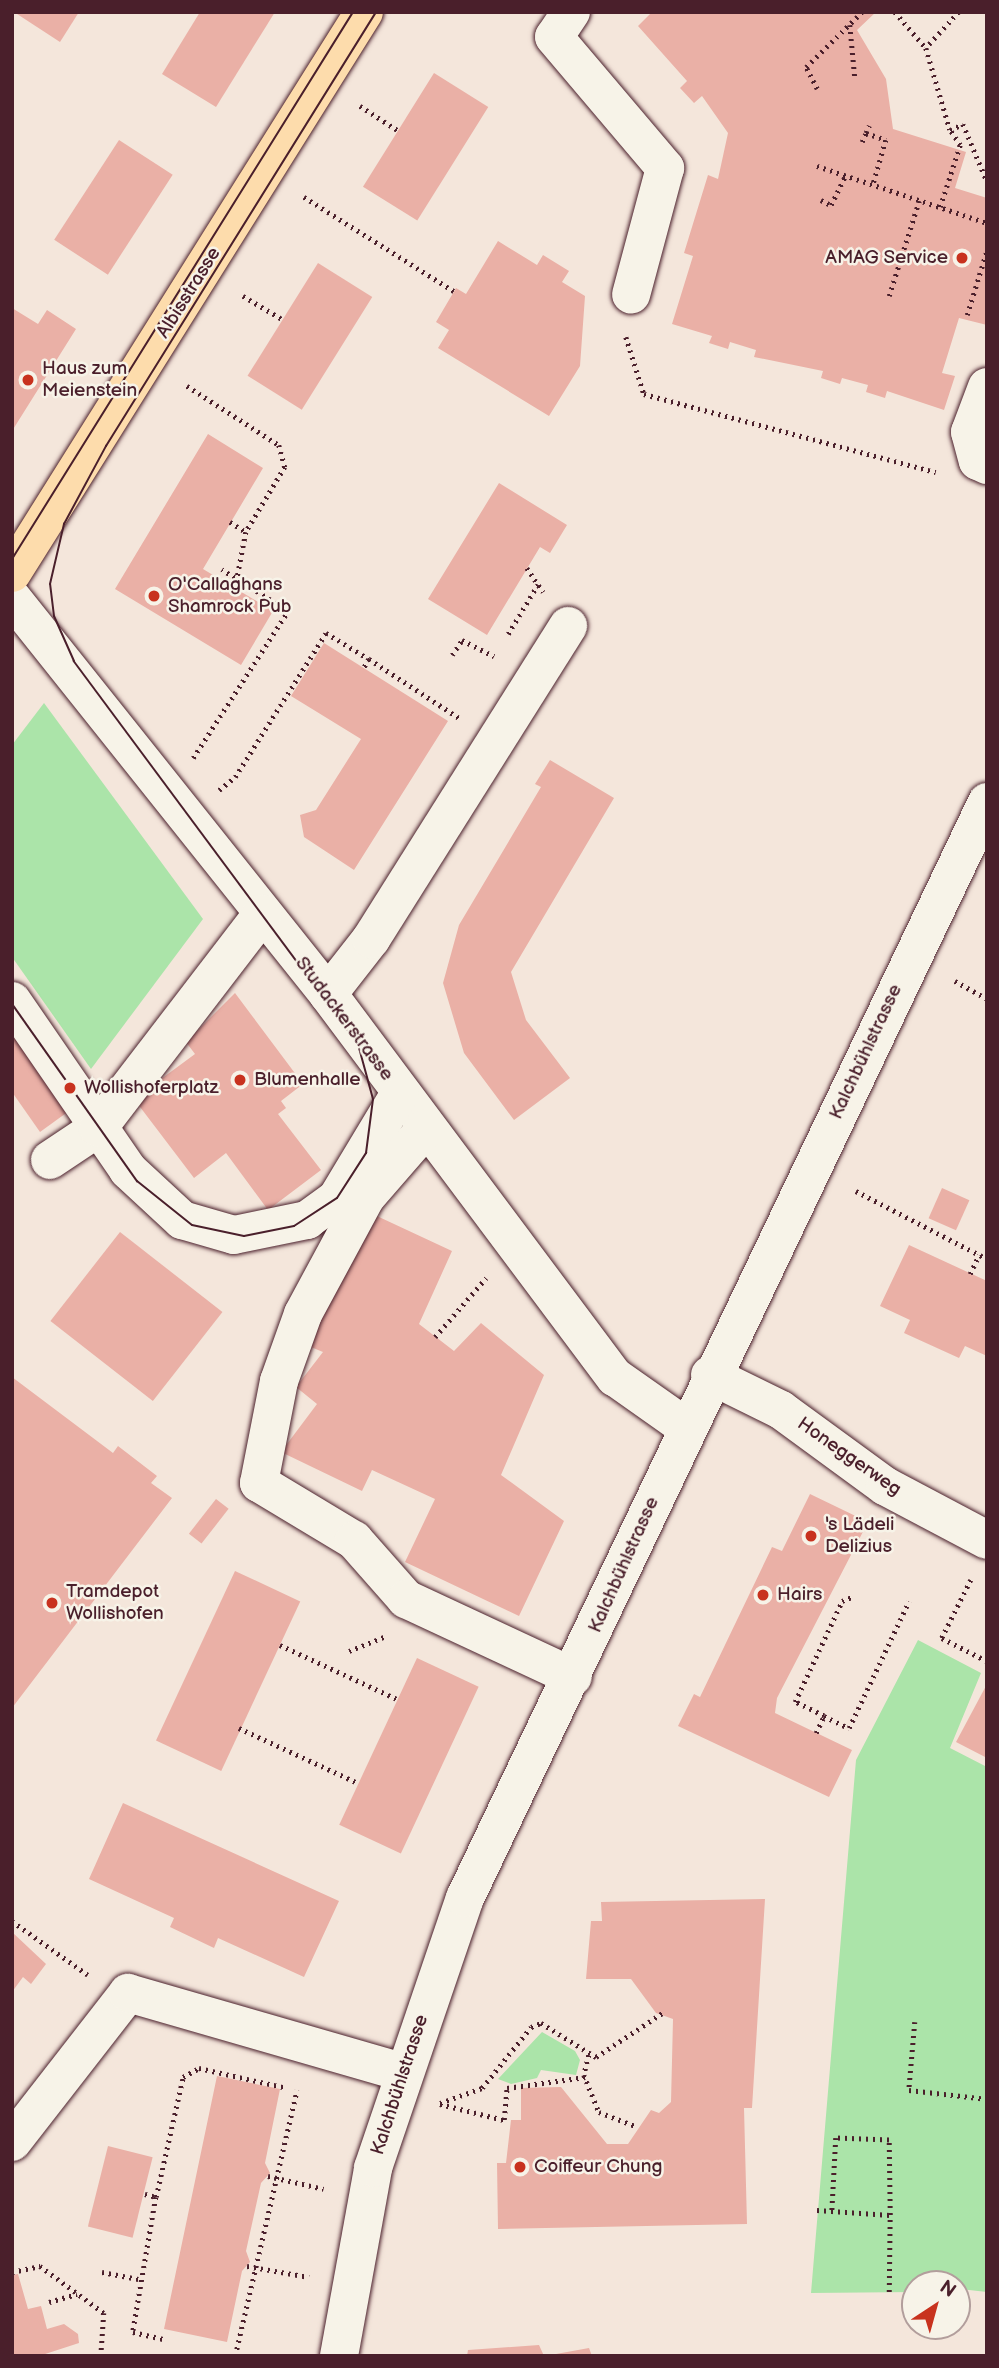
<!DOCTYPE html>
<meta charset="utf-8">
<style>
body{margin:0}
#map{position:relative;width:999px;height:2368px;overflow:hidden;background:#f4e6db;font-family:"Balsamiq Sans",sans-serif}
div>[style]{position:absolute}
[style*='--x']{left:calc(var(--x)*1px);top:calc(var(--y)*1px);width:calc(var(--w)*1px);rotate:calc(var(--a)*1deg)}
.green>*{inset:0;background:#abe4a9}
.building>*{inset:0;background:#eab0a6;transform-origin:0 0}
.path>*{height:4.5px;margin-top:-2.25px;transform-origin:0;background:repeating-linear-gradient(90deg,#4a1f2b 0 2px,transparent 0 7px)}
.roads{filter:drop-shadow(0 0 2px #4a1f2b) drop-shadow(0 0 2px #4a1f2b)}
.minor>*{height:38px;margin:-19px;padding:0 19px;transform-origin:19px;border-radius:19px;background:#f7f3e8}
.major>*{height:38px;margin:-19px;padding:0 19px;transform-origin:19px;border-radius:19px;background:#fddcac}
.tram>*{height:2px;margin:-1px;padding:0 1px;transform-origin:1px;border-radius:1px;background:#4a1f2b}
.dots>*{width:19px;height:19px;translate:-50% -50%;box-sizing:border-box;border:4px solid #f7f3e8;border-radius:50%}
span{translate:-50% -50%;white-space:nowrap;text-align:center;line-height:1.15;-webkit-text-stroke:5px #f7f3e8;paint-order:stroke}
.poi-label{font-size:19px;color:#4a1f2b}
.right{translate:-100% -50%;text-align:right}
.left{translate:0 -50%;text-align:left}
.street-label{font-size:19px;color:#4a1f2b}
.frame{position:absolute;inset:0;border:14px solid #4a1f2b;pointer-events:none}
.north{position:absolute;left:901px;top:2270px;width:70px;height:70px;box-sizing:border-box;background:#f7f3e8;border:2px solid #b29e9c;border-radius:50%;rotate:36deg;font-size:19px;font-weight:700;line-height:28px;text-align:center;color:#4a1f2b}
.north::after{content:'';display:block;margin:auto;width:24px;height:32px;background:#c8321e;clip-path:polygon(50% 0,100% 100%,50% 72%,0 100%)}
</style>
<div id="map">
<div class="green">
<i style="clip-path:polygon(44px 703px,203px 919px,91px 1069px,12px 957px,12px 745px)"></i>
<i style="clip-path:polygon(918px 1640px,981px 1673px,950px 1748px,987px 1767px,987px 2292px,915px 2284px,915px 2292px,811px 2293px,856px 1760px)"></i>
<i style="clip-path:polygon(542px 2032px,575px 2051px,580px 2060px,576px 2075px,541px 2070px,537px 2078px,511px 2084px,498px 2079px)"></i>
</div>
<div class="building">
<i style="clip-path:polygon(14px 12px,79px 12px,60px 42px)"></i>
<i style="clip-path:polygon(200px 12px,275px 12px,216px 107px,162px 74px)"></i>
<i style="clip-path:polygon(652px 12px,876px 12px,857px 30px,886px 79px,893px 129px,966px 152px,955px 188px,987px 198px,987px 325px,959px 318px,942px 373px,955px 376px,944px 410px,887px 391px,885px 398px,866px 392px,868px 385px,842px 378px,840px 384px,821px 378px,823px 371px,754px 357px,756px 350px,730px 342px,728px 349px,709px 343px,712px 336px,672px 324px,693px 256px,684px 253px,708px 175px,718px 179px,728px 133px,702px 96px,694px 103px,680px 88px,687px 81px,638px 26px)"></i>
<i style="left:434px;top:73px;width:64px;height:134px;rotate:32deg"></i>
<i style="left:119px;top:140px;width:64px;height:119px;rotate:33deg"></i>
<i style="clip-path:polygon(498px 241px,537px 265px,543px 255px,569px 271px,562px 282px,585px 296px,580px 366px,549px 416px,438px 348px,449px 330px,436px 322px,456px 288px,466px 294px)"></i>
<i style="left:318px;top:263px;width:64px;height:133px;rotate:32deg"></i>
<i style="clip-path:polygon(12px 308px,38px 324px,47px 310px,76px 329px,12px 431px)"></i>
<i style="clip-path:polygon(208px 434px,263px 468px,203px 569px,273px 611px,241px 665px,115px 589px)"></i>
<i style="clip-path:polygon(499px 483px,567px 525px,550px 553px,540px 547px,487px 635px,428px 599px)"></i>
<i style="clip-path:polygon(324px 643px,448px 721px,354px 870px,304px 837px,300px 815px,316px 810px,361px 739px,291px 696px)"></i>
<i style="clip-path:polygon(550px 760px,614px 798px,511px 972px,526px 1020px,570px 1078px,514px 1120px,464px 1053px,443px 983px,459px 925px,541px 787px,535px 784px)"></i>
<i style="clip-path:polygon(235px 993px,303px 1084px,281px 1101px,286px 1108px,278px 1114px,321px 1170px,268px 1210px,226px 1153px,194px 1178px,134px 1099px,195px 1054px,186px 1042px)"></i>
<i style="clip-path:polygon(12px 1029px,69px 1111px,40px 1132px,12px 1092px)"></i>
<i style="left:942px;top:1188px;width:30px;height:33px;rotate:24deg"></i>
<i style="clip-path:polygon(364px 1210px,452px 1251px,419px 1324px,454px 1351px,481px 1323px,544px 1375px,501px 1475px,564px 1521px,519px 1616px,405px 1562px,435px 1499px,372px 1470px,362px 1491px,281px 1452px,317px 1404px,296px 1387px,323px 1352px,301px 1343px)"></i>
<i style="left:120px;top:1232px;width:130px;height:113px;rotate:38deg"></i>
<i style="clip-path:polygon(909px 1245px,987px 1281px,987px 1356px,965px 1346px,959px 1358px,904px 1333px,910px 1320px,880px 1306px)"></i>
<i style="clip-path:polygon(12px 1377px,113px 1453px,118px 1446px,157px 1476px,151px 1483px,172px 1498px,12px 1708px)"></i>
<i style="clip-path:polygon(810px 1494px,868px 1522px,777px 1698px,775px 1713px,852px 1750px,829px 1797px,678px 1726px,694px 1694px,700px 1697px,772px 1547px,782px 1551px)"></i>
<i style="left:216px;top:1499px;width:16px;height:44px;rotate:38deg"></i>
<i style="left:235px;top:1571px;width:72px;height:187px;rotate:25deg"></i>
<i style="left:417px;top:1658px;width:68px;height:184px;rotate:25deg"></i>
<i style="clip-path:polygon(987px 1684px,987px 1758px,956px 1742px)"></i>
<i style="clip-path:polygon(123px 1803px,339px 1901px,304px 1977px,218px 1938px,214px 1948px,170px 1927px,174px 1918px,89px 1879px)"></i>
<i style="clip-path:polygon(765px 1899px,752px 2108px,744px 2108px,747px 2224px,498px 2229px,497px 2163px,506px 2163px,511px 2120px,521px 2120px,521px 2088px,561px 2087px,607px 2144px,628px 2144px,651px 2110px,659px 2113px,671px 2102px,673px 2019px,656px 2013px,631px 1979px,586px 1979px,591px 1921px,602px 1921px,601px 1902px)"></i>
<i style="clip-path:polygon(12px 1932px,46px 1964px,31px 1984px,23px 1977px,12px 1992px)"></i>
<i style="clip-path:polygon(217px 2076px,280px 2089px,265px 2163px,270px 2173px,261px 2183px,246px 2251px,250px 2262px,242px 2271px,227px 2342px,164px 2329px)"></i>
<i style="left:108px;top:2146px;width:46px;height:83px;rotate:14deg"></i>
<i style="clip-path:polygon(18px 2274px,28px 2309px,41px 2306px,47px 2329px,64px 2324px,78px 2334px,79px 2343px,39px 2356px,12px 2356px,12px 2275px)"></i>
<i style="clip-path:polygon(539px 2345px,544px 2356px,467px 2356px,468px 2350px)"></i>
<i style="clip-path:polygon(589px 2348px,592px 2356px,556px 2356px,556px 2354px)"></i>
</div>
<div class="path">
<i style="--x:895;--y:12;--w:48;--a:49.3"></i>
<i style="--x:959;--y:12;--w:49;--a:132.5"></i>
<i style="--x:926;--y:48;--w:85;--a:73.7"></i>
<i style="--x:950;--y:130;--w:14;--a:-25"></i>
<i style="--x:963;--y:124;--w:62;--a:67.2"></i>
<i style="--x:850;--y:25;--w:53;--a:84.6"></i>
<i style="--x:817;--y:89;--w:25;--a:-117"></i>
<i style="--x:806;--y:67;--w:78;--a:-44.5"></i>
<i style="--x:360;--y:106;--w:46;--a:32.7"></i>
<i style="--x:866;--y:133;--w:8;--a:-67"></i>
<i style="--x:862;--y:142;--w:10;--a:-66"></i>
<i style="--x:866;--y:133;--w:21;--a:19"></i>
<i style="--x:886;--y:140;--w:47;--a:106.1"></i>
<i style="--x:817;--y:166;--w:179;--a:18.5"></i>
<i style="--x:304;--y:197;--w:177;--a:32.1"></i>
<i style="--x:821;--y:200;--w:11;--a:27"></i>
<i style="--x:831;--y:205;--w:32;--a:-64"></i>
<i style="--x:940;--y:207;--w:65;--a:-72.1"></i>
<i style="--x:960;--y:145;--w:18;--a:-124"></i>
<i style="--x:243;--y:296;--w:45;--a:30.5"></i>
<i style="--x:889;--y:296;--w:100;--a:-72.5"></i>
<i style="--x:967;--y:315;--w:68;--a:-72.9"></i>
<i style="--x:626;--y:337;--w:60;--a:72.5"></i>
<i style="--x:644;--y:394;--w:302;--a:15"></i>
<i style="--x:187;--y:386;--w:109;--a:32.7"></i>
<i style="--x:279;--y:445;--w:23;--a:75"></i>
<i style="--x:285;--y:467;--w:76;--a:121"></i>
<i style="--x:230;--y:522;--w:19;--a:32"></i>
<i style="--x:246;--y:532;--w:48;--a:100.8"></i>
<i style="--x:527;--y:568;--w:29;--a:56"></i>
<i style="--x:508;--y:634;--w:58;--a:-59"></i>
<i style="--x:452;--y:655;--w:18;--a:-56"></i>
<i style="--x:462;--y:640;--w:36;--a:27"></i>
<i style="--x:369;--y:659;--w:108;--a:33.2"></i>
<i style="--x:193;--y:758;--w:175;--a:-57.1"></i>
<i style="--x:288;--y:611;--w:78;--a:-148.2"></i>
<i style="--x:219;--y:790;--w:21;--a:-39"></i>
<i style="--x:235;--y:777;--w:170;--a:-57.7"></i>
<i style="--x:326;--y:633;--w:50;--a:31.2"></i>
<i style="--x:369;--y:659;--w:10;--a:119"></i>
<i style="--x:955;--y:981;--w:37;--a:29"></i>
<i style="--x:856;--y:1191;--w:148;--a:27.4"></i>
<i style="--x:970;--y:1274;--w:21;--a:-65"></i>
<i style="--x:435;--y:1337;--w:78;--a:-49.2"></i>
<i style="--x:971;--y:1580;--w:65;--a:116.6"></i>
<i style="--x:942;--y:1638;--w:51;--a:27.1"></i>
<i style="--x:280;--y:1645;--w:129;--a:24.8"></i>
<i style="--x:349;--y:1651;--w:38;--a:-22"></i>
<i style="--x:824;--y:1716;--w:32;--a:-154"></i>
<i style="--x:795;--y:1702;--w:111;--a:-65"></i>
<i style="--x:842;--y:1601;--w:11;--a:-22"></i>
<i style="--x:239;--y:1728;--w:131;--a:24.8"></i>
<i style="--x:816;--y:1733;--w:19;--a:-65"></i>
<i style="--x:824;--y:1716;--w:28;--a:26"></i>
<i style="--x:849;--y:1728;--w:140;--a:-64.7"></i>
<i style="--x:12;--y:1921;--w:93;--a:35.4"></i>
<i style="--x:915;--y:2022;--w:68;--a:95"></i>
<i style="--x:909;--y:2090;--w:79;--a:6.6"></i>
<i style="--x:589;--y:2055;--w:21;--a:104"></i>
<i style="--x:584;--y:2075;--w:40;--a:68"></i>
<i style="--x:599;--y:2112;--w:40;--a:21"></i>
<i style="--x:440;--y:2103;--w:45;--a:-19.7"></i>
<i style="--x:482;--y:2088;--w:78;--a:-51.2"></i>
<i style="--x:531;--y:2027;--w:11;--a:-22"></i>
<i style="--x:541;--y:2023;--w:65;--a:31.7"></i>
<i style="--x:596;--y:2057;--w:82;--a:-33.5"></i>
<i style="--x:440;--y:2104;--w:66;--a:14"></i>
<i style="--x:504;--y:2120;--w:32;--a:-85"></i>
<i style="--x:507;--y:2088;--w:79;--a:-8"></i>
<i style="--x:268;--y:2176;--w:57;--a:13.1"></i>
<i style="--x:145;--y:2194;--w:11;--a:15"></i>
<i style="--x:156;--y:2197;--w:123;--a:-77.3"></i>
<i style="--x:183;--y:2077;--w:18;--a:-29"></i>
<i style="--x:199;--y:2068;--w:90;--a:12.8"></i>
<i style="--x:156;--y:2197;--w:137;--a:99.7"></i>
<i style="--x:133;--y:2332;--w:31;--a:13"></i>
<i style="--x:817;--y:2210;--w:73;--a:3.9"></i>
<i style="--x:890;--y:2215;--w:75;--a:-90.8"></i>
<i style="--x:889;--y:2140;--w:53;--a:-177.8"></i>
<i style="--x:836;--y:2138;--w:73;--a:93.1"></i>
<i style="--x:247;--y:2266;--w:63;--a:10.1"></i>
<i style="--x:12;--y:2272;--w:29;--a:-12"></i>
<i style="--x:40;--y:2266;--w:79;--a:36.3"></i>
<i style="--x:104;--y:2313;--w:43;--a:94"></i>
<i style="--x:102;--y:2272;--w:37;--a:11"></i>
<i style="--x:889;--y:2292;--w:77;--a:-89.3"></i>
<i style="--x:49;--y:2302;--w:29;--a:-16"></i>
<i style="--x:235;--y:2356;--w:273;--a:-76.9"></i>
</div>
<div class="roads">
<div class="minor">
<i style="--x:571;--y:12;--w:30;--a:124"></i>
<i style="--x:554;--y:37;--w:172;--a:49.7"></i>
<i style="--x:665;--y:168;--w:131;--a:105"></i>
<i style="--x:987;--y:387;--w:48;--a:110.7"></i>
<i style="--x:970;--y:432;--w:30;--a:75"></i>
<i style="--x:978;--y:461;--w:10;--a:24"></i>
<i style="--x:12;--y:598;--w:507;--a:51.41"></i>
<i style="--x:328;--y:994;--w:479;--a:53.2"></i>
<i style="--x:615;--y:1377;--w:87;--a:35.2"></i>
<i style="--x:328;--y:994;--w:70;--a:-52"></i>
<i style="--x:371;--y:939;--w:370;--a:-57.8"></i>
<i style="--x:12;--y:1001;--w:205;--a:55.5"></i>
<i style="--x:128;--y:1170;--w:74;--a:42.8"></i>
<i style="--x:182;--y:1220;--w:54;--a:16.1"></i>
<i style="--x:234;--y:1235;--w:75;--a:-11.6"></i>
<i style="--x:307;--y:1220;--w:37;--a:-36"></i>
<i style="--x:337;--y:1198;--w:122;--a:-59"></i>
<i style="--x:426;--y:1128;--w:91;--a:131"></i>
<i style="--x:366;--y:1197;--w:133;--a:118.3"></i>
<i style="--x:303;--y:1314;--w:71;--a:109.7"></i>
<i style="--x:279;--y:1381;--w:104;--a:101.1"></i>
<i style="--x:259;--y:1483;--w:111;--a:31"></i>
<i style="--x:354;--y:1540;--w:79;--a:48.6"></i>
<i style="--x:406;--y:1599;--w:184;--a:25"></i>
<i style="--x:50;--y:1160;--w:58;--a:-33.7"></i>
<i style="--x:98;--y:1128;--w:270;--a:-52.5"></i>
<i style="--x:710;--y:1375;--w:79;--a:26.2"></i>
<i style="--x:781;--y:1410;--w:129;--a:36.2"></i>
<i style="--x:885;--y:1486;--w:115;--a:27.9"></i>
<i style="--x:12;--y:2142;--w:189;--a:-52.1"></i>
<i style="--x:128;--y:1993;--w:284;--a:16.1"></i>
<i style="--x:339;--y:2356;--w:191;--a:-79.7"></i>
<i style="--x:373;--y:2168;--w:285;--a:-71.2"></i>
<i style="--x:465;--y:1898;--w:1214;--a:-64.53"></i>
</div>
<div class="major">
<i style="--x:12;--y:573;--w:662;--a:-57.89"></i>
</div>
</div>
<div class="tram">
<i style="--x:12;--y:559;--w:645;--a:-58.06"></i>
<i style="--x:12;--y:1004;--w:217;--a:54.8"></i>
<i style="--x:137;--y:1181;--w:70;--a:38.7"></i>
<i style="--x:192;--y:1225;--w:53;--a:11.9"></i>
<i style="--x:244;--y:1236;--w:51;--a:-11.3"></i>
<i style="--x:294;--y:1226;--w:51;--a:-33.1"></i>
<i style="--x:337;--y:1198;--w:54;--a:-57.2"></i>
<i style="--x:366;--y:1153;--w:54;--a:-82.6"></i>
<i style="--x:373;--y:1099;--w:57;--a:-105.3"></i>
<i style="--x:358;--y:1044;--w:477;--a:-126.6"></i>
<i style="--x:74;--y:661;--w:49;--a:-114"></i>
<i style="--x:54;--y:616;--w:32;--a:-97"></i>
<i style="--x:50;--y:584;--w:62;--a:-76.9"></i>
<i style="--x:64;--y:524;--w:89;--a:-61.7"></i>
<i style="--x:106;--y:446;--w:511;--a:-58.11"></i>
</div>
<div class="dots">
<i style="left:962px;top:258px;background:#c8321e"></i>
<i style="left:28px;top:380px;background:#c8321e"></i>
<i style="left:154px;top:596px;background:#c8321e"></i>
<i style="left:240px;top:1080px;background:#c8321e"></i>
<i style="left:70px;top:1088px;background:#c8321e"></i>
<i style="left:811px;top:1536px;background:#c8321e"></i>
<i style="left:763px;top:1595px;background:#c8321e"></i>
<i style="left:52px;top:1603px;background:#c8321e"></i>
<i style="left:520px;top:2167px;background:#c8321e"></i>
</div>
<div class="poi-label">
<span class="right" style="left:948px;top:258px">AMAG Service</span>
<span class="left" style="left:42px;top:380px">Haus zum<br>Meienstein</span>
<span class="left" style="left:168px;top:596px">O'Callaghans<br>Shamrock Pub</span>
<span class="left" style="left:254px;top:1080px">Blumenhalle</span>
<span class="left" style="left:84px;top:1088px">Wollishoferplatz</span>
<span class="left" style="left:825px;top:1536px">'s Lädeli<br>Delizius</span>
<span class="left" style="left:66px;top:1603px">Tramdepot<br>Wollishofen</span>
<span class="left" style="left:777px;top:1595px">Hairs</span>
<span class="left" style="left:534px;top:2167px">Coiffeur Chung</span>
</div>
<div class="street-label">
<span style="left:189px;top:293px;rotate:-58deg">Albisstrasse</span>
<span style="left:344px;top:1019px;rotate:53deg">Studackerstrasse</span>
<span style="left:866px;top:1052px;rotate:-65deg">Kalchbühlstrasse</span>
<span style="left:849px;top:1457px;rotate:35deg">Honeggerweg</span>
<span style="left:624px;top:1565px;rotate:-66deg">Kalchbühlstrasse</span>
<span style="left:400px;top:2085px;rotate:-72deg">Kalchbühlstrasse</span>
</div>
<div class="frame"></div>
<div class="north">N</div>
</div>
